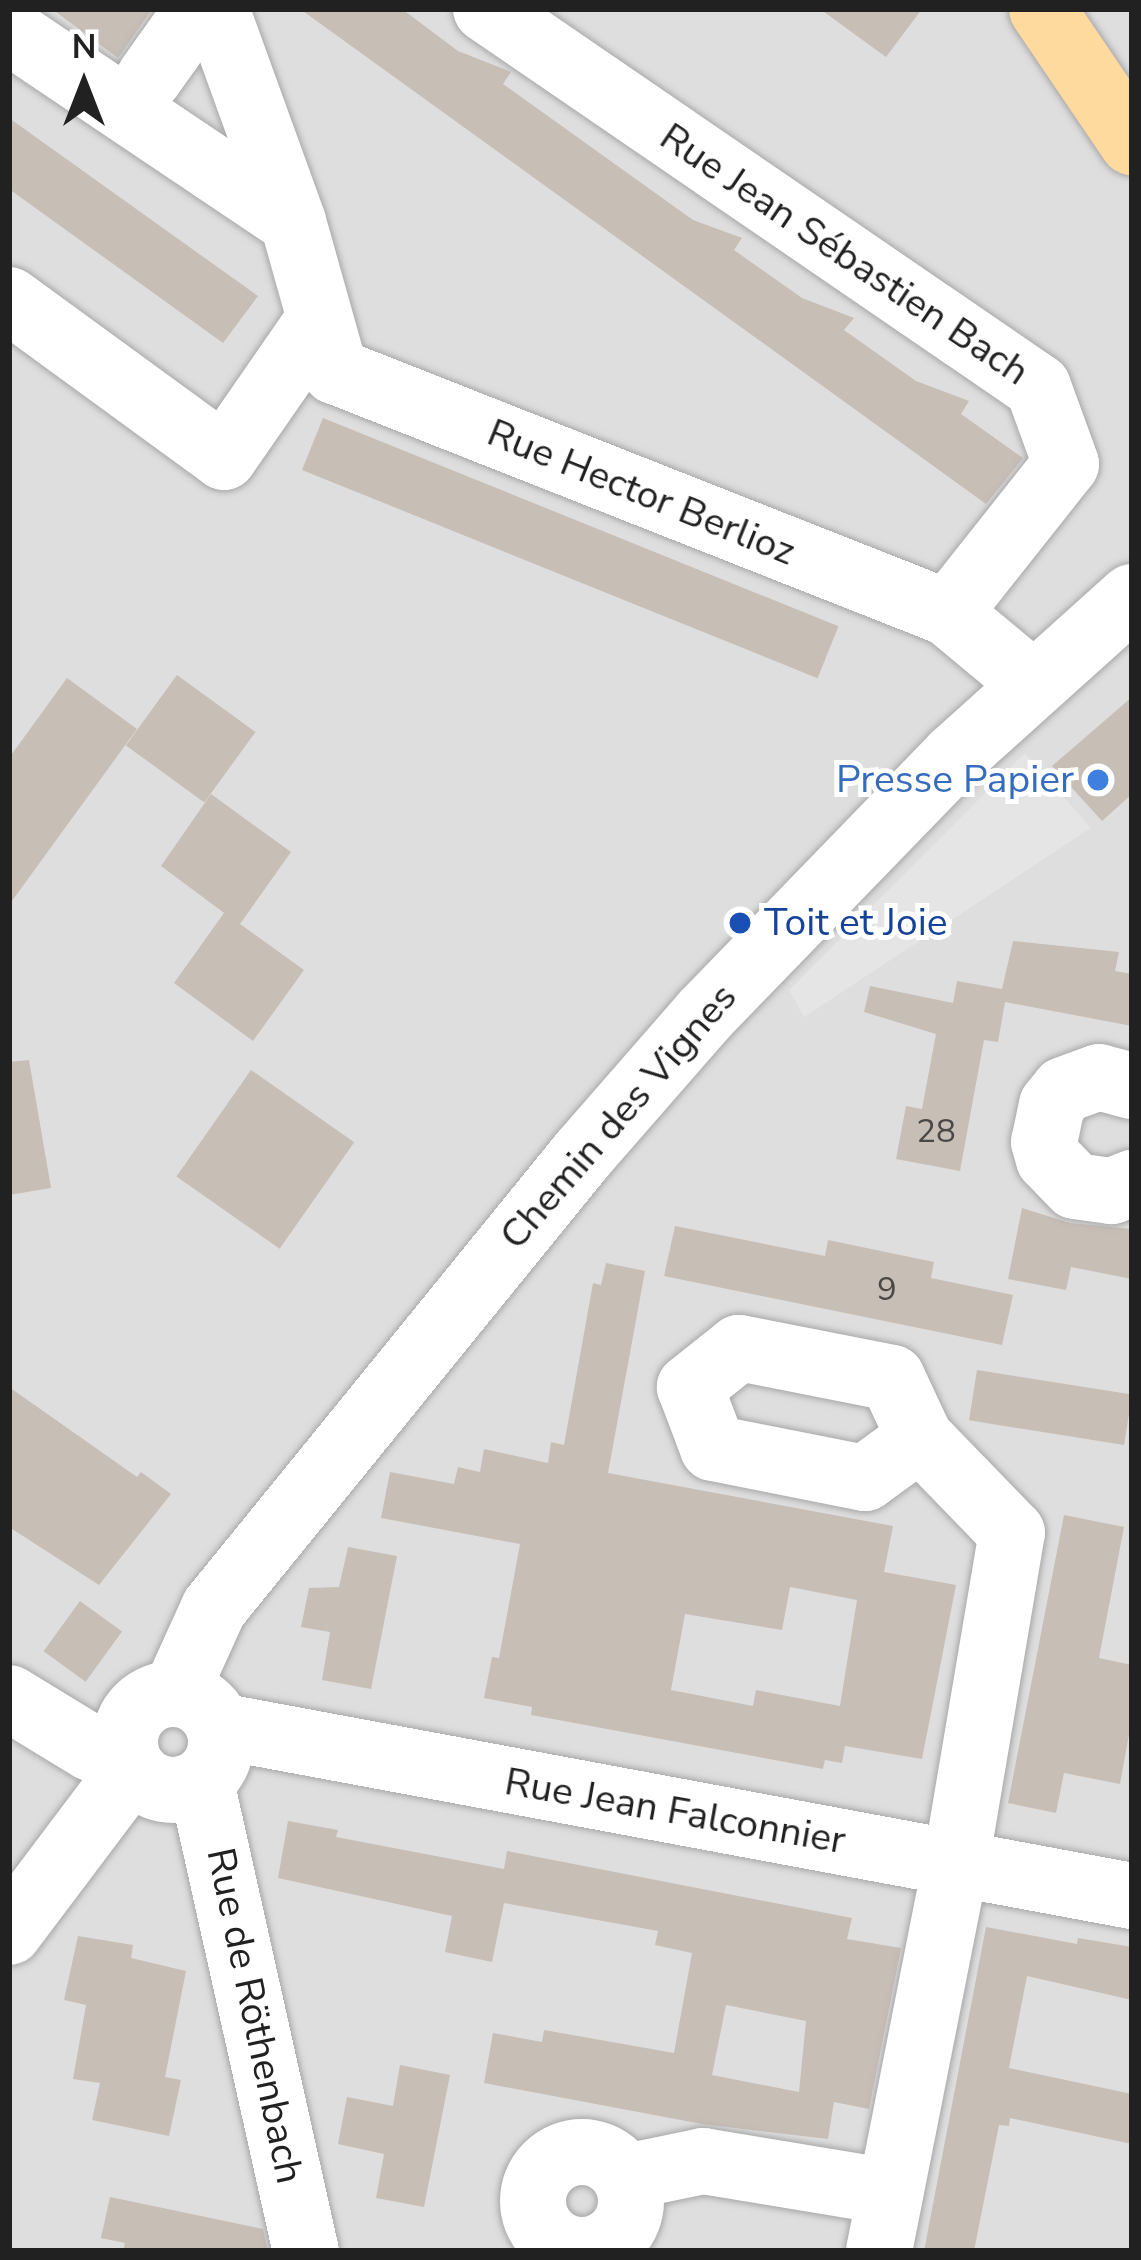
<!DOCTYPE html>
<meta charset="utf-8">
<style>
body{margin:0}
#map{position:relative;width:1141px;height:2260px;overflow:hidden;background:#f2efe7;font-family:"Nunito Sans",sans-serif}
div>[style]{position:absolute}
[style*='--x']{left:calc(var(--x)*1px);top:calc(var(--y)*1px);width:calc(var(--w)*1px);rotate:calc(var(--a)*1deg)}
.residential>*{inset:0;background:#dfdede;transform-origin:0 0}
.parking>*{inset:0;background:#e5e5e5}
.building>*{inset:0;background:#c7beb6;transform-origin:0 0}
.roads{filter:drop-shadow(0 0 3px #a8a8a8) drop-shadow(0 0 3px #a8a8a8)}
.minor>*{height:66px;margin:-33px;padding:0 33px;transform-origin:33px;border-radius:33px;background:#fff}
.minor>.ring{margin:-33px;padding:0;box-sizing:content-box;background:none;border:66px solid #fff;border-radius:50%}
.major>*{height:66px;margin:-33px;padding:0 33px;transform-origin:33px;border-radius:33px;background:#ffda9f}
.dots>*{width:33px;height:33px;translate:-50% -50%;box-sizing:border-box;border:6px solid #fff;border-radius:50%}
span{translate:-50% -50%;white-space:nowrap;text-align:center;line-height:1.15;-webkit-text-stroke:10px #fff;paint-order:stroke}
.number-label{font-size:33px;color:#4a4846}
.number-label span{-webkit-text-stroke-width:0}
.street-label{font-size:39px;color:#212121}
.shop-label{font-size:39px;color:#366cbe}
.right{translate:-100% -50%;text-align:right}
.transit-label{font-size:39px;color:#164399}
.left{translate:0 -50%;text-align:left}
.frame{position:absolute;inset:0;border:12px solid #212121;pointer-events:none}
.north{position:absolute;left:24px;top:24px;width:120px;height:120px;-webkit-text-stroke:9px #fff;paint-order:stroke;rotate:0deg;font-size:33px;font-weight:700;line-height:48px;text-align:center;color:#212121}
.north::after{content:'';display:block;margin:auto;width:42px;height:54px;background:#212121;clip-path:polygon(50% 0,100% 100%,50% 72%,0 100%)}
</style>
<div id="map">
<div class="residential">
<i style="left:9px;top:9px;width:1123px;height:2242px"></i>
</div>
<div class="parking">
<i style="clip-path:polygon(1025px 753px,1091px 828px,804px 1017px,789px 990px)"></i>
</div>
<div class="building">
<i style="clip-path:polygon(52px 9px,152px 9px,118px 58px)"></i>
<i style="clip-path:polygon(300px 9px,402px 9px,458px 51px,511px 72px,503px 84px,693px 220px,742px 238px,734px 250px,802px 298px,854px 318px,844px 330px,916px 381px,969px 401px,961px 414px,1023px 458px,986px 504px)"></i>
<i style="clip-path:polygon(820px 9px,922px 9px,886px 57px)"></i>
<i style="clip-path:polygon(9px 118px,258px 296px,223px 343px,9px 189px)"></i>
<i style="left:323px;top:418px;width:556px;height:56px;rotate:22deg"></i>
<i style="left:177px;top:675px;width:97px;height:87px;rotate:36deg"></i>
<i style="clip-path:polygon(67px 678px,137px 729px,9px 905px,9px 758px)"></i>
<i style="clip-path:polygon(1132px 697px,1132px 794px,1102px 821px,1052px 766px)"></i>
<i style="clip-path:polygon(211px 794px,291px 852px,240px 924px,304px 970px,253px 1041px,174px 983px,224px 913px,239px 924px,161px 866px)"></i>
<i style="clip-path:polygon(1013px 941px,1119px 952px,1115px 971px,1132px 974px,1132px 1026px,1005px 1002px,998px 1042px,984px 1040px,960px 1171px,896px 1159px,906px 1106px,922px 1109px,936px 1034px,864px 1012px,870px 986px,953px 1003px,957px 981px,1002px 989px)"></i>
<i style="clip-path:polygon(29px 1060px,51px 1188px,9px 1195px,9px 1062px)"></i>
<i style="left:251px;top:1070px;width:126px;height:130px;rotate:35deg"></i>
<i style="clip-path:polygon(1022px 1208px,1070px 1223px,1132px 1229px,1132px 1279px,1071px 1267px,1066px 1290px,1008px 1279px)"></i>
<i style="clip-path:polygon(675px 1226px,825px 1256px,828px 1240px,934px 1262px,931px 1278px,1013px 1295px,1002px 1345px,664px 1276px)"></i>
<i style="clip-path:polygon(evenodd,606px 1263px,645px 1271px,608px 1473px,893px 1526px,884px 1572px,956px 1585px,922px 1759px,845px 1746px,842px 1763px,825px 1760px,823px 1769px,531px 1715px,532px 1707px,484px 1698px,492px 1657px,499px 1658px,520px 1544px,381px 1518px,390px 1472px,454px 1484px,458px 1467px,480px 1472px,484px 1449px,548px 1463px,551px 1442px,564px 1445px,593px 1283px,601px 1285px,606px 1263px,790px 1587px,857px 1600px,840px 1706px,756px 1690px,753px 1706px,671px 1690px,685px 1614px,782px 1630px,790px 1587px)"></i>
<i style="left:977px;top:1370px;width:157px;height:51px;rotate:9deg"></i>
<i style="clip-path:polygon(9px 1387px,137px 1477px,141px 1472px,171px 1494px,99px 1585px,9px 1527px)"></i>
<i style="clip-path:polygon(1064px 1515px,1124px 1527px,1099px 1658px,1132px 1665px,1132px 1718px,1120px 1784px,1064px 1773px,1056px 1813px,1008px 1803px)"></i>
<i style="clip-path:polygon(348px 1547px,397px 1556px,371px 1689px,322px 1680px,330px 1632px,301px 1627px,309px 1588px,339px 1587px)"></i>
<i style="left:80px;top:1601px;width:52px;height:62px;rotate:36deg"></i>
<i style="clip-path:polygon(evenodd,288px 1821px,338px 1830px,336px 1837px,504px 1869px,507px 1851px,852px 1918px,847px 1939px,901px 1948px,869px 2109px,834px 2102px,828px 2139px,702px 2124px,484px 2083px,493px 2033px,542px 2042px,544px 2030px,674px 2053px,692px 1953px,655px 1945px,658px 1931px,504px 1903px,492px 1962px,445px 1952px,452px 1916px,278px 1878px,288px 1821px,726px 2005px,806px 2021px,799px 2092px,712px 2075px,726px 2005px)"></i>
<i style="clip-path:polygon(986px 1927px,1077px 1944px,1078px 1938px,1132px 1947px,1132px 2000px,1027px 1976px,1009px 2068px,1132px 2094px,1132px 2144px,1010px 2118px,1009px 2126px,999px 2125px,974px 2251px,924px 2251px)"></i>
<i style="clip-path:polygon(78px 1936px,133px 1945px,131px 1958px,186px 1971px,165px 2077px,181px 2080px,169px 2136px,92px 2120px,100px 2083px,73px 2079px,86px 2005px,64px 2000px)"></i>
<i style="clip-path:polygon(400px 2065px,450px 2075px,424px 2207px,376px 2198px,384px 2154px,338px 2144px,347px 2097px,393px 2106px)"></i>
<i style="clip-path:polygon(110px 2197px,263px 2229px,268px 2251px,123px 2251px,125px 2243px,101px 2238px)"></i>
</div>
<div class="roads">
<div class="minor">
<i style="--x:216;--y:9;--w:226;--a:70.1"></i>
<i style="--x:293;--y:222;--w:155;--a:74.3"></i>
<i style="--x:335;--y:371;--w:659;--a:21.54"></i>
<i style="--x:948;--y:613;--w:109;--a:39.8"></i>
<i style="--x:486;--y:9;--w:669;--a:34.4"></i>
<i style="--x:1038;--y:387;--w:82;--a:70"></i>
<i style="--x:1066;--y:464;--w:190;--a:128.4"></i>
<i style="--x:9;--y:31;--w:342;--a:33.9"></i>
<i style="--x:149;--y:78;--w:85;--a:-54.6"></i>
<i style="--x:9;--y:300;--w:266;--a:36.1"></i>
<i style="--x:224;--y:457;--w:165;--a:-55.3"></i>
<i style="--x:1132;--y:1086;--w:34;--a:-165"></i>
<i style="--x:1099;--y:1077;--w:37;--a:160"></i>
<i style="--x:1064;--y:1090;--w:19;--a:129"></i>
<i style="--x:1052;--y:1105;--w:38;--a:102"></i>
<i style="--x:1044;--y:1142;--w:18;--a:74"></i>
<i style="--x:1049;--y:1159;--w:37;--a:46"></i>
<i style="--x:1075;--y:1186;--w:37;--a:8"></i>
<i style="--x:1112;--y:1191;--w:22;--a:-22"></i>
<i class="ring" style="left:125px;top:1694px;width:30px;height:30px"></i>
<i style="--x:175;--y:1694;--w:94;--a:-65.6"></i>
<i style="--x:214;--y:1608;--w:584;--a:-50.91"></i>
<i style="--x:582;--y:1155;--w:187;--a:-48.9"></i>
<i style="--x:705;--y:1014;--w:358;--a:-45.9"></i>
<i style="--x:954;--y:757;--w:239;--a:-42"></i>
<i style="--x:9;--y:1698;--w:96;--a:31.4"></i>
<i style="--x:91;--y:1748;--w:37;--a:16"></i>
<i style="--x:219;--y:1726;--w:929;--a:10.55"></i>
<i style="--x:201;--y:1782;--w:481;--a:77.4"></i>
<i style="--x:9;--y:1932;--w:204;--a:-53"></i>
<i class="ring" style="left:533px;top:2152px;width:32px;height:32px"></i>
<i style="--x:626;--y:2177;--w:79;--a:-11.7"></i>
<i style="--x:703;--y:2161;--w:190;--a:9.4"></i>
<i style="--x:879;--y:2251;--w:396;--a:-78.8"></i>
<i style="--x:956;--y:1863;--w:335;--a:-80.4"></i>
<i style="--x:1012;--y:1533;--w:132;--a:-134.1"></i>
<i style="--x:920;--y:1438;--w:66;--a:-115"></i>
<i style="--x:892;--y:1378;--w:156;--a:-168.9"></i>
<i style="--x:739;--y:1348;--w:63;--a:141.5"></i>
<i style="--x:690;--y:1387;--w:65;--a:69.3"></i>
<i style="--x:713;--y:1448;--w:155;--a:11.2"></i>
<i style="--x:865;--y:1478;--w:68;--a:-36"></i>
</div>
<div class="major">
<i style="--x:1042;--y:9;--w:161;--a:55.9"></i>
</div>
</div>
<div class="dots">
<i style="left:1098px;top:780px;background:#3f7fe0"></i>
<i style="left:740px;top:923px;background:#1a4fb4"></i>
</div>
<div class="number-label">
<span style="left:936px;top:1132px">28</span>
<span style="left:887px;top:1290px">9</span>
</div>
<div class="street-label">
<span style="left:844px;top:255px;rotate:34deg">Rue Jean Sébastien Bach</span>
<span style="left:641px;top:493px;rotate:22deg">Rue Hector Berlioz</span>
<span style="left:619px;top:1117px;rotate:-49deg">Chemin des Vignes</span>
<span style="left:675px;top:1812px;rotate:10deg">Rue Jean Falconnier</span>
<span style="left:254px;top:2016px;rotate:78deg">Rue de Röthenbach</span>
</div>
<div class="shop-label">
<span class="right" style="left:1074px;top:780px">Presse Papier</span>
</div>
<div class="transit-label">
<span class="left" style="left:764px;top:923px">Toit et Joie</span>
</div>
<div class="frame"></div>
<div class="north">N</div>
</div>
